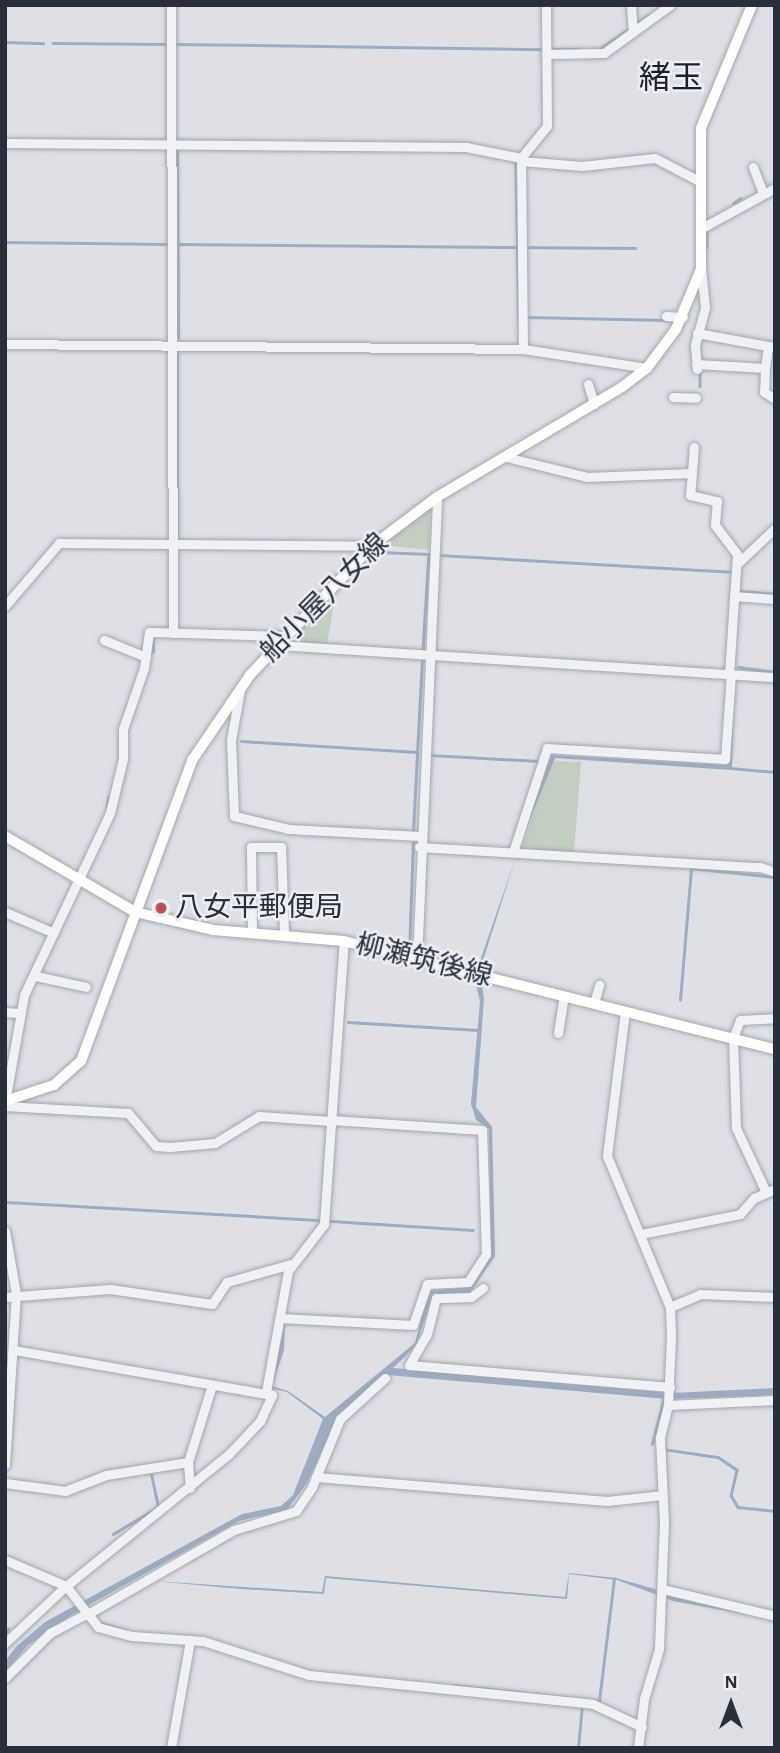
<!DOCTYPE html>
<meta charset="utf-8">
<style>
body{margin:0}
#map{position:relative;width:780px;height:1753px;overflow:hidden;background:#dee0e6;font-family:"Alegreya Sans","Noto Sans JP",sans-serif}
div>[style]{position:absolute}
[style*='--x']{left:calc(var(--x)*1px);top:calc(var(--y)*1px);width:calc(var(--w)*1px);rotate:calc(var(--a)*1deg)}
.green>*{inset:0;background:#c2cfc0}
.water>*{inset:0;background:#9cacc3;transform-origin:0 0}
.stream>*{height:2.5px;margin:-1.25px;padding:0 1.25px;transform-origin:1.25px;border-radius:1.25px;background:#9cacc3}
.roads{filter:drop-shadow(0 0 2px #a4a7af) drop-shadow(0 0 2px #a4a7af)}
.minor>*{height:9px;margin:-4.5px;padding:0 4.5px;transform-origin:4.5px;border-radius:4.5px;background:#f0f1f5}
.major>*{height:10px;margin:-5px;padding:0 5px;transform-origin:5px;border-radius:5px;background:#fff}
.dots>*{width:19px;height:19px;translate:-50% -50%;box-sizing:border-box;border:4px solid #edeff4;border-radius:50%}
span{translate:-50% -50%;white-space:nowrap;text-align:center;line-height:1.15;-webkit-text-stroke:5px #edeff4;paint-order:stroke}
.street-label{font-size:28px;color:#292e3b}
.poi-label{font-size:28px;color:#292e3b}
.left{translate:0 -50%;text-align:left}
.quarter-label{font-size:32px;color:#1b1f2c}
.frame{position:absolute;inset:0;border:7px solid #292e3b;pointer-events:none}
.north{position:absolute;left:696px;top:1669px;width:70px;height:70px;-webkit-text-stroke:5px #edeff4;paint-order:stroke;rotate:0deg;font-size:19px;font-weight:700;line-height:28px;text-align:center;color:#292e3b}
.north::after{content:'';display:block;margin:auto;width:24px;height:32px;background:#292e3b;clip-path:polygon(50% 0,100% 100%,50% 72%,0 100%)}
</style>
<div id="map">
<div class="green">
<i style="clip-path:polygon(430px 508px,429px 550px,381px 545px)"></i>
<i style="clip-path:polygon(336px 591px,327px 644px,287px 642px)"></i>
<i style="clip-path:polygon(552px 761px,581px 762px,574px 852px,522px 849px)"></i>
</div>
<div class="water">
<i style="clip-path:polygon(176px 149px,179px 149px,180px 339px,176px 339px)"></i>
<i style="left:176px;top:351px;width:3px;height:188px"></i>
<i style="clip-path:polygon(734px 679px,732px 770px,555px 758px,519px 847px,551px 755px,727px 765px)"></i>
<i style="clip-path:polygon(516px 857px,480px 970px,484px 999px,476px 1107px,492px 1127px,495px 1256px,470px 1293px,433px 1294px,416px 1346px,393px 1368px,673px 1393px,775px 1388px,775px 1395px,667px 1399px,387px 1375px,339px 1416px,307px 1483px,287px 1510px,239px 1521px,73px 1614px,28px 1645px,5px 1672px,5px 1661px,17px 1646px,45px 1622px,242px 1514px,281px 1506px,293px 1495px,323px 1419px,287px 1392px,270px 1388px,285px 1323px,284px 1350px,272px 1386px,288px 1391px,325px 1417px,415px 1343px,428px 1291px,471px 1287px,476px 1281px,491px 1254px,489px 1129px,476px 1120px,471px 1104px,480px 1001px,474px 978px)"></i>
<i style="clip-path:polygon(569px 1573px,616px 1578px,744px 1614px,673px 1601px,617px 1580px,569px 1574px,567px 1599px,326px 1578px,324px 1594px,240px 1589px,154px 1581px,322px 1592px,325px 1576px,565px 1597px)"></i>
</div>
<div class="stream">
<i style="--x:5;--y:42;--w:38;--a:2"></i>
<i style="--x:53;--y:43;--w:112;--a:0.5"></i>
<i style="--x:176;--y:44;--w:368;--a:0.8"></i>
<i style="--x:550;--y:49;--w:29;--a:0"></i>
<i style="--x:599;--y:49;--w:60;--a:-34.2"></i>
<i style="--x:516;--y:164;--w:153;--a:88.9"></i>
<i style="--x:733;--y:203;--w:9;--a:-32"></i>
<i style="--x:707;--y:231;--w:16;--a:90"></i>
<i style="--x:5;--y:242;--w:162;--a:0.7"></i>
<i style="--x:178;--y:244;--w:457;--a:0.5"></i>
<i style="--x:526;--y:317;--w:140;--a:1.2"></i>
<i style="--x:700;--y:371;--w:15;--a:90"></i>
<i style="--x:378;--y:552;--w:51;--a:2.2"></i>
<i style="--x:429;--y:554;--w:96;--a:93.6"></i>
<i style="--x:439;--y:555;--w:292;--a:3.3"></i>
<i style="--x:741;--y:591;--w:34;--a:5"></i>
<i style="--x:153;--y:652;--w:13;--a:-90"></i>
<i style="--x:738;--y:667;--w:37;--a:8"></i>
<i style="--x:241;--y:741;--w:176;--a:3.6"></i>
<i style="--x:430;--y:755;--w:107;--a:3.2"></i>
<i style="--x:730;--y:768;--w:45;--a:5.1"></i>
<i style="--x:107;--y:807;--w:10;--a:-84"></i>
<i style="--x:413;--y:831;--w:170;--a:-87"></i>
<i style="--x:409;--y:954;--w:112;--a:-88"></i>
<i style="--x:680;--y:1000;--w:132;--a:-85.2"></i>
<i style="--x:691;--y:868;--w:84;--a:6.1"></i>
<i style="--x:348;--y:1022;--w:130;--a:3.5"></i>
<i style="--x:7;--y:1202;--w:315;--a:3.3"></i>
<i style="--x:331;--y:1221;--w:142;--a:3.6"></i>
<i style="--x:652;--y:1444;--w:49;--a:-75.7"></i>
<i style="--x:663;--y:1449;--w:56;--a:8.3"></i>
<i style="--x:718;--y:1457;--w:23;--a:34"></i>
<i style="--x:737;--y:1470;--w:26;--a:103"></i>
<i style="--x:731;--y:1495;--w:14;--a:60"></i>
<i style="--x:738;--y:1507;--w:37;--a:6"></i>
<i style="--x:113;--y:1534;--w:52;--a:-31"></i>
<i style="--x:158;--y:1507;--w:35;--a:-102"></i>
<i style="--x:98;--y:1622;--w:31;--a:17"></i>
<i style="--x:5;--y:1634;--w:6;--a:-59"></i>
<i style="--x:453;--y:1685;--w:147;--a:6.3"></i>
<i style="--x:599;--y:1701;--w:123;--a:-83"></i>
<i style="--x:578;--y:1748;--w:43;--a:-84.7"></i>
</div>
<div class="roads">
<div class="minor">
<i style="--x:171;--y:5;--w:628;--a:89.82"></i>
<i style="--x:631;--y:5;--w:27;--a:86"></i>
<i style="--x:546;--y:54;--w:58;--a:-1"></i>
<i style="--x:604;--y:53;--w:82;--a:-36"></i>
<i style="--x:5;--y:143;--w:461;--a:0.5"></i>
<i style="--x:466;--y:147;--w:56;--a:11.3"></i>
<i style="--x:521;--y:161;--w:61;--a:4.7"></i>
<i style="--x:582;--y:166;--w:73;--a:-6.3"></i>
<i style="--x:655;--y:158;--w:47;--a:27.6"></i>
<i style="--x:753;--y:167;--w:28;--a:69"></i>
<i style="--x:700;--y:229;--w:85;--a:-28.7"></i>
<i style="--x:666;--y:316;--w:17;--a:3"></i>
<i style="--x:697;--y:333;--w:72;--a:10.4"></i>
<i style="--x:5;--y:344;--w:518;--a:0.55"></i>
<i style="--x:523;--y:349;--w:125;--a:8.7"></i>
<i style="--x:523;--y:349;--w:191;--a:-90.6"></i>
<i style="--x:521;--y:158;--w:41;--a:-50.9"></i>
<i style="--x:547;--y:126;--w:121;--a:-90.5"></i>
<i style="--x:696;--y:364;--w:69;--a:3.3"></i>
<i style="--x:765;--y:368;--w:24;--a:92"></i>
<i style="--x:764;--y:392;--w:13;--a:32"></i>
<i style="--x:765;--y:368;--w:22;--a:-82"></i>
<i style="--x:768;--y:346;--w:7;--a:8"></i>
<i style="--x:697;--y:369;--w:24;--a:-95"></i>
<i style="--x:695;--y:345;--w:39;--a:-75"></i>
<i style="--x:705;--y:307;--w:38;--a:-96"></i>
<i style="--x:588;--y:384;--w:21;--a:73"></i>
<i style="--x:673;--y:397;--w:23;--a:2"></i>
<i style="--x:506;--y:457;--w:83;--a:13.9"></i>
<i style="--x:587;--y:477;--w:105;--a:-2.2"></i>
<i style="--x:692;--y:473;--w:22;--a:95"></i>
<i style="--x:690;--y:495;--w:28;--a:13"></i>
<i style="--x:717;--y:501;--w:24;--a:95"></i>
<i style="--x:715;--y:525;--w:36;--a:53"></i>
<i style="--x:737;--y:554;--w:120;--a:93.8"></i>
<i style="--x:692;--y:473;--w:26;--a:-86"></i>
<i style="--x:738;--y:563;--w:51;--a:-43.4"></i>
<i style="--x:734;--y:596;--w:41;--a:4.2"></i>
<i style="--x:5;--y:606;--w:83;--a:-49.4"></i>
<i style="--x:59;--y:543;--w:313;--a:0.5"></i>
<i style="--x:104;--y:640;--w:45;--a:22"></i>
<i style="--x:278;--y:645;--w:498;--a:3.7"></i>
<i style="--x:240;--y:690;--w:51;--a:100.2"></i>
<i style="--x:231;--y:740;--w:76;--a:87.7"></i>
<i style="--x:234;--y:816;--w:57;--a:13.3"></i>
<i style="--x:289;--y:829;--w:131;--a:3.1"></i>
<i style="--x:419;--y:847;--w:342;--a:3.4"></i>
<i style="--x:760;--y:867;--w:16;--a:18"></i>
<i style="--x:513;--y:852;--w:109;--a:-71.9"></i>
<i style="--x:547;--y:748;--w:178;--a:3.5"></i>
<i style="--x:725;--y:759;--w:85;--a:-86"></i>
<i style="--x:5;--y:912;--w:53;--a:23.2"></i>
<i style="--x:252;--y:932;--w:85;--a:-90.7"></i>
<i style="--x:251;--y:847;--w:30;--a:0"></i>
<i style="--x:281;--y:847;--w:88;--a:88"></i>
<i style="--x:417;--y:960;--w:463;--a:-87.5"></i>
<i style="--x:36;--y:976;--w:51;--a:12.4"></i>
<i style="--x:594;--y:1003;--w:19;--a:-74"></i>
<i style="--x:625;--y:1011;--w:146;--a:97.1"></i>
<i style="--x:607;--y:1156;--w:164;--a:67.4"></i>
<i style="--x:670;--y:1307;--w:30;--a:88"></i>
<i style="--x:671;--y:1337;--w:68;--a:92.5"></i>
<i style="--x:668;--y:1405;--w:34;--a:104"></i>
<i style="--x:660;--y:1438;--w:85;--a:87.3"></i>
<i style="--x:664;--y:1523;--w:126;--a:92.3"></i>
<i style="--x:659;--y:1649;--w:52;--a:106.7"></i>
<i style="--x:644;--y:1699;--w:49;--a:97"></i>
<i style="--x:5;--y:1012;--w:13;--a:4"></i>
<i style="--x:558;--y:1033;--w:37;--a:-81"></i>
<i style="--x:5;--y:1102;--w:109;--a:-79.9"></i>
<i style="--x:24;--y:995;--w:201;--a:-64.7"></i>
<i style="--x:110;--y:813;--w:56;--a:-76.5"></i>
<i style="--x:123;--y:759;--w:30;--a:-90"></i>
<i style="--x:123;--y:729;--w:65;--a:-71"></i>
<i style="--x:144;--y:668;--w:36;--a:-82"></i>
<i style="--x:149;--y:632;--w:137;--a:1.7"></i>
<i style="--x:5;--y:1106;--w:123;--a:3.3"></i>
<i style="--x:128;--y:1113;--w:43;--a:49.7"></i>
<i style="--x:156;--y:1146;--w:14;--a:4"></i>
<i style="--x:170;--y:1147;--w:45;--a:-5.1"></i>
<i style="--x:215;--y:1143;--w:52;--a:-31.5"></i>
<i style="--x:259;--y:1116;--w:72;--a:4"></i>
<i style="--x:765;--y:1190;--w:68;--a:-115.1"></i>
<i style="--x:736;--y:1128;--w:90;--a:-91.9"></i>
<i style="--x:733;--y:1038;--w:19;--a:-69"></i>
<i style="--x:740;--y:1020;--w:35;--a:-3"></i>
<i style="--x:5;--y:1231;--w:64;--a:80.1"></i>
<i style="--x:16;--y:1294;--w:171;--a:93.7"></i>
<i style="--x:641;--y:1234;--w:101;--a:-11.4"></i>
<i style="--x:740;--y:1214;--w:21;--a:-49"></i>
<i style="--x:754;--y:1198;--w:23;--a:-23"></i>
<i style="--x:483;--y:1288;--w:15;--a:143"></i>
<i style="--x:471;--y:1297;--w:35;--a:178"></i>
<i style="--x:436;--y:1298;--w:37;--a:104"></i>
<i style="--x:427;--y:1334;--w:36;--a:120"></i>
<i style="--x:409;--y:1365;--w:262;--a:4.8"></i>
<i style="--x:5;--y:1297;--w:105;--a:-4.4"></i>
<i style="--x:110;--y:1289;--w:103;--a:8.4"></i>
<i style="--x:212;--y:1304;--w:27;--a:-56"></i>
<i style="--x:227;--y:1282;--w:66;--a:-15.7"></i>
<i style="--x:670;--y:1307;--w:33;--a:-23"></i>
<i style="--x:700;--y:1294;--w:75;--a:2.3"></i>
<i style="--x:280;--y:1318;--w:133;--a:3"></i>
<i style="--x:413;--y:1325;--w:43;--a:-71.1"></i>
<i style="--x:427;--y:1284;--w:41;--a:-2.8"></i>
<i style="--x:468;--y:1282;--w:33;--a:-57"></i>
<i style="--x:486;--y:1254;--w:124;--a:-91.8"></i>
<i style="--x:482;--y:1130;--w:150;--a:-176.2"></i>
<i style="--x:266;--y:1392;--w:123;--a:-79.7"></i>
<i style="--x:288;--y:1271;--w:59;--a:-52.5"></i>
<i style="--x:324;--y:1224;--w:284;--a:-86"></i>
<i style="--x:668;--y:1405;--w:107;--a:-2.7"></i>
<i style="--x:188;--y:1462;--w:26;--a:86"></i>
<i style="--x:316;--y:1477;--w:292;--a:4.7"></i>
<i style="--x:607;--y:1501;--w:56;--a:-6.1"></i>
<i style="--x:5;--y:1483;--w:61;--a:7.6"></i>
<i style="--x:65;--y:1491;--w:44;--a:-21.3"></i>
<i style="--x:106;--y:1475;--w:83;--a:-9"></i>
<i style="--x:188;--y:1462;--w:81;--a:-72.7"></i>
<i style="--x:5;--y:1560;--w:66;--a:23.1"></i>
<i style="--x:66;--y:1586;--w:52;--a:52"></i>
<i style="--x:98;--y:1627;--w:35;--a:15"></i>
<i style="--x:132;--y:1636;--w:71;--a:4"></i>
<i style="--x:203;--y:1641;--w:111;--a:17.8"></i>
<i style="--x:309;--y:1675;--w:285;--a:5.8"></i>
<i style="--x:593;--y:1704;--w:54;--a:25.1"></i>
<i style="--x:662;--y:1589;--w:116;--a:13.4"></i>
<i style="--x:86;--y:1615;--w:171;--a:-29.9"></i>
<i style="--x:234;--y:1530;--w:65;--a:-17"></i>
<i style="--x:296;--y:1511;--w:29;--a:-56"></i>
<i style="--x:312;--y:1487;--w:74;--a:-67.6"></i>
<i style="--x:340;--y:1419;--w:61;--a:-42.3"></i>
<i style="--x:5;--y:1643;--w:83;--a:-43.1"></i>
<i style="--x:66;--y:1586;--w:208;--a:-39"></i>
<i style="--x:228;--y:1455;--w:47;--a:-46.7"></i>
<i style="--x:260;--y:1421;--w:29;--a:-65"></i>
<i style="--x:272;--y:1395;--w:261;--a:-170.1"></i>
<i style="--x:5;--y:1678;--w:64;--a:-45"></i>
<i style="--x:50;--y:1633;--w:40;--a:-28"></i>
<i style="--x:171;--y:1748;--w:110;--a:-80"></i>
</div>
<div class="major">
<i style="--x:5;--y:836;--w:151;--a:30.3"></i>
<i style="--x:135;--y:912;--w:80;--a:13"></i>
<i style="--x:213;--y:930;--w:131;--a:4.8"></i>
<i style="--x:344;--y:941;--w:444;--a:14.1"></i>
<i style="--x:5;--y:1101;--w:52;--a:-18.1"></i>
<i style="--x:54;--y:1085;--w:36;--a:-42"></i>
<i style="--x:81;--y:1061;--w:322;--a:-69.7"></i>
<i style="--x:193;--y:759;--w:102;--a:-55.8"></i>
<i style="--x:250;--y:675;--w:178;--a:-46.6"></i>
<i style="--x:372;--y:546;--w:81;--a:-37"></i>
<i style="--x:437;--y:497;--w:215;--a:-30.7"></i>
<i style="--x:622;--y:387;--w:31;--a:-37"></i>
<i style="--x:647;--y:368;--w:49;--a:-53.4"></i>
<i style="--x:676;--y:329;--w:65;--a:-67.4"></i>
<i style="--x:701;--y:269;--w:141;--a:-90"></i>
<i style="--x:701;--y:128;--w:133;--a:-67.5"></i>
</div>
</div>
<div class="dots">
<i style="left:161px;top:908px;background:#c04e57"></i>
</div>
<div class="street-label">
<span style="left:325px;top:598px;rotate:-45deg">船小屋八女線</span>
<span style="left:424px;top:961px;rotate:14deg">柳瀬筑後線</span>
</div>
<div class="poi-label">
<span class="left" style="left:175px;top:908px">八女平郵便局</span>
</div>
<div class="quarter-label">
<span style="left:671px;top:78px">緒玉</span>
</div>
<div class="frame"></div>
<div class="north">N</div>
</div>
